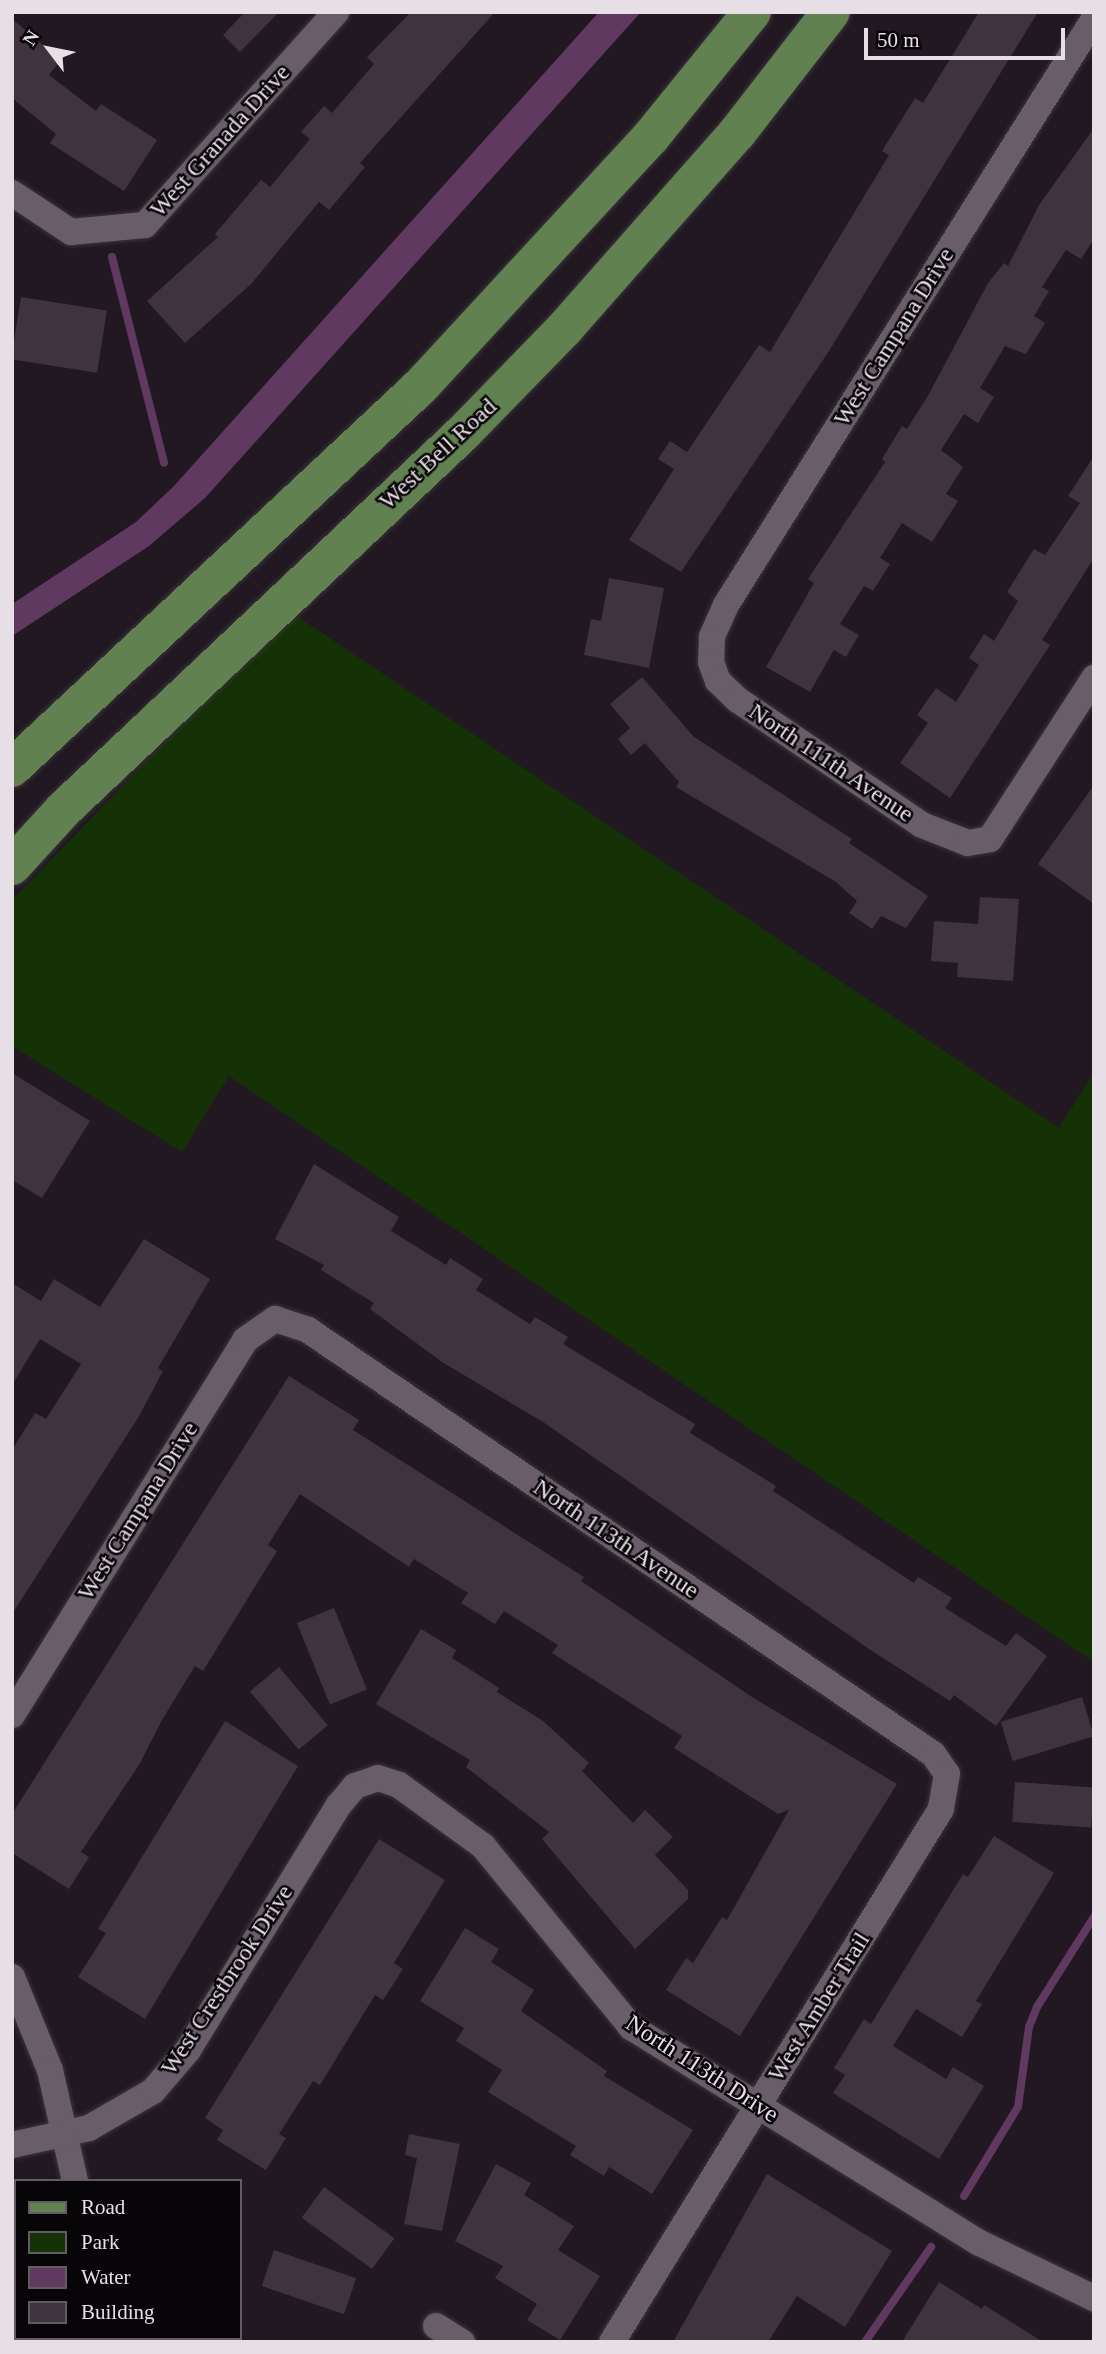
<!DOCTYPE html>
<style>
body{margin:0}
#map{position:relative;width:1106px;height:2354px;overflow:hidden;background:#211821;font-family:Georgia,serif}
div>[style]{position:absolute}
[style*='--x']{left:calc(var(--x)*1px);top:calc(var(--y)*1px);width:calc(var(--w)*1px);rotate:calc(var(--a)*1deg)}
.green>*{inset:0;background:#153106}
.water>*{inset:0;background:#603960}
.stream>*{height:8px;margin:-4px;padding:0 4px;transform-origin:4px;border-radius:4px;background:#603960}
.building>*{inset:0;background:#3f343e;transform-origin:0 0}
.roads{filter:drop-shadow(0 0 2px #3b343b) drop-shadow(0 0 2px #3b343b)}
.minor>*{height:26px;margin:-13px;padding:0 13px;transform-origin:13px;border-radius:13px;background:#695d69}
.primary>*{height:38px;margin:-19px;padding:0 19px;transform-origin:19px;border-radius:19px;background:#618250}
span{translate:-50% -50%;white-space:nowrap;text-align:center;line-height:1.15;-webkit-text-stroke:5px #080508;paint-order:stroke}
.street-label{font-size:24px;color:#e6dfe6}
.frame{position:absolute;inset:0;border:14px solid #e6dfe6;pointer-events:none}
.legend{position:absolute;left:14px;top:2179px;width:228px;height:161px;box-sizing:border-box;background:#080508;border:2px solid #615c61;margin:0;padding:9px 12px;list-style:none;font-size:21px;color:#e6dfe6}
.legend li{display:flex;align-items:center;gap:14px;height:35px}
.legend b{width:35px;border:2px solid #615c61}
.north{position:absolute;left:14px;top:14px;width:70px;height:70px;-webkit-text-stroke:5px #080508;paint-order:stroke;rotate:302deg;font-size:19px;font-weight:700;line-height:28px;text-align:center;color:#e6dfe6}
.north::after{content:'';display:block;margin:auto;width:24px;height:32px;background:#e6dfe6;clip-path:polygon(50% 0,100% 100%,50% 72%,0 100%)}
.scale{position:absolute;left:864px;top:28px;width:201px;height:32px;box-sizing:border-box;border:4px solid #e6dfe6;border-top:0;padding-left:9px;font-size:21px;line-height:24px;white-space:nowrap;color:#e6dfe6;-webkit-text-stroke:5px #080508;paint-order:stroke}
</style>
<div id="map">
<div class="green">
<i style="clip-path:polygon(297px 616px,1059px 1128px,1094px 1072px,1094px 1662px,229px 1076px,182px 1152px,12px 1046px,12px 900px,192px 714px)"></i>
</div>
<div class="water">
<i style="clip-path:polygon(599px 12px,641px 12px,205px 498px,149px 546px,12px 636px,12px 604px,136px 522px,174px 486px)"></i>
</div>
<div class="stream">
<i style="--x:112;--y:257;--w:212;--a:75.8"></i>
<i style="--x:964;--y:2196;--w:104;--a:-58.8"></i>
<i style="--x:1018;--y:2107;--w:81;--a:-82.2"></i>
<i style="--x:1029;--y:2027;--w:22;--a:-68"></i>
<i style="--x:1037;--y:2007;--w:107;--a:-57.7"></i>
<i style="--x:865;--y:2342;--w:116;--a:-55.2"></i>
</div>
<div class="building">
<i style="clip-path:polygon(245px 12px,279px 12px,240px 52px,223px 35px)"></i>
<i style="clip-path:polygon(411px 12px,495px 12px,360px 163px,365px 167px,329px 210px,319px 202px,251px 284px,185px 343px,147px 301px,218px 237px,215px 234px,261px 180px,270px 187px,310px 139px,301px 132px,324px 106px,332px 113px,374px 64px,367px 57px)"></i>
<i style="clip-path:polygon(979px 12px,1038px 12px,829px 351px,681px 572px,629px 540px,674px 469px,658px 459px,670px 441px,687px 452px,759px 345px,770px 352px,889px 155px,882px 151px,915px 98px,923px 103px)"></i>
<i style="clip-path:polygon(12px 19px,61px 60px,49px 75px,96px 111px,101px 104px,157px 140px,124px 191px,50px 143px,56px 134px,12px 98px)"></i>
<i style="clip-path:polygon(1094px 128px,1094px 239px,1081px 259px,1066px 250px,1042px 287px,1049px 291px,1034px 316px,1045px 323px,1026px 354px,1005px 346px,980px 388px,994px 397px,978px 423px,964px 414px,941px 450px,963px 467px,946px 494px,958px 501px,932px 542px,902px 523px,880px 558px,890px 564px,873px 591px,864px 586px,840px 624px,859px 635px,846px 657px,834px 650px,810px 692px,766px 667px,814px 583px,808px 579px,885px 462px,882px 459px,902px 426px,907px 429px,929px 394px,988px 283px,1004px 263px,1008px 266px,1039px 205px)"></i>
<i style="left:21px;top:297px;width:87px;height:63px;rotate:9deg"></i>
<i style="clip-path:polygon(1094px 456px,1094px 558px,1042px 640px,1050px 645px,950px 798px,900px 763px,928px 723px,917px 715px,936px 688px,956px 702px,979px 665px,969px 658px,984px 634px,994px 641px,1018px 601px,1007px 592px,1034px 549px,1045px 555px,1080px 503px,1068px 496px)"></i>
<i style="clip-path:polygon(609px 578px,664px 588px,649px 668px,584px 655px,591px 619px,601px 621px)"></i>
<i style="clip-path:polygon(642px 677px,694px 737px,852px 839px,849px 843px,928px 896px,906px 928px,881px 916px,872px 929px,849px 913px,857px 901px,836px 882px,676px 787px,679px 782px,645px 743px,631px 755px,618px 739px,630px 728px,610px 704px)"></i>
<i style="clip-path:polygon(1094px 785px,1094px 904px,1038px 864px)"></i>
<i style="clip-path:polygon(980px 897px,1019px 899px,1013px 981px,957px 977px,958px 963px,931px 961px,934px 921px,978px 924px)"></i>
<i style="clip-path:polygon(12px 1073px,90px 1121px,42px 1198px,12px 1180px)"></i>
<i style="clip-path:polygon(314px 1164px,399px 1217px,391px 1231px,446px 1265px,450px 1258px,483px 1279px,476px 1290px,530px 1324px,535px 1317px,568px 1337px,563px 1344px,695px 1424px,690px 1433px,776px 1486px,773px 1491px,914px 1583px,918px 1577px,952px 1598px,945px 1608px,1006px 1646px,1016px 1633px,1047px 1656px,996px 1726px,954px 1695px,950px 1701px,872px 1651px,543px 1422px,442px 1362px,370px 1309px,374px 1303px,321px 1270px,324px 1265px,275px 1239px)"></i>
<i style="clip-path:polygon(144px 1239px,210px 1279px,158px 1368px,163px 1371px,138px 1418px,12px 1614px,12px 1450px,35px 1413px,46px 1419px,81px 1364px,40px 1339px,12px 1385px,12px 1283px,41px 1301px,54px 1279px,100px 1307px)"></i>
<i style="clip-path:polygon(289px 1376px,359px 1420px,353px 1430px,584px 1577px,581px 1581px,752px 1697px,897px 1784px,740px 2036px,666px 1990px,686px 1958px,693px 1963px,722px 1917px,727px 1920px,789px 1810px,778px 1814px,674px 1748px,682px 1736px,552px 1653px,558px 1645px,504px 1611px,495px 1624px,461px 1603px,468px 1593px,414px 1559px,409px 1567px,300px 1494px,268px 1545px,277px 1551px,203px 1671px,195px 1666px,162px 1720px,139px 1765px,81px 1852px,89px 1857px,69px 1889px,12px 1853px,12px 1814px)"></i>
<i style="left:334px;top:1608px;width:88px;height:40px;rotate:68deg"></i>
<i style="clip-path:polygon(421px 1629px,456px 1650px,452px 1658px,499px 1688px,497px 1692px,543px 1721px,589px 1763px,582px 1771px,633px 1823px,645px 1810px,673px 1837px,655px 1855px,688px 1890px,688px 1899px,635px 1949px,542px 1839px,549px 1832px,466px 1767px,470px 1760px,376px 1704px)"></i>
<i style="left:279px;top:1667px;width:76px;height:38px;rotate:50deg"></i>
<i style="left:1082px;top:1697px;width:41px;height:85px;rotate:73deg"></i>
<i style="clip-path:polygon(225px 1721px,298px 1766px,145px 2019px,78px 1977px,106px 1933px,98px 1929px)"></i>
<i style="left:1015px;top:1782px;width:79px;height:40px;rotate:4deg"></i>
<i style="clip-path:polygon(994px 1836px,1054px 1873px,976px 2001px,982px 2004px,962px 2037px,916px 2009px,893px 2046px,946px 2079px,953px 2067px,984px 2086px,939px 2159px,833px 2093px,845px 2075px,834px 2068px,864px 2019px,871px 2024px,963px 1874px,968px 1877px)"></i>
<i style="clip-path:polygon(379px 1839px,445px 1880px,394px 1963px,403px 1969px,383px 2000px,375px 1995px,320px 2085px,313px 2081px,279px 2134px,286px 2138px,266px 2170px,217px 2140px,223px 2130px,205px 2118px)"></i>
<i style="clip-path:polygon(465px 1928px,499px 1949px,491px 1962px,534px 1990px,521px 2011px,607px 2071px,604px 2076px,693px 2130px,652px 2194px,609px 2167px,604px 2176px,570px 2155px,576px 2146px,488px 2092px,502px 2070px,456px 2041px,464px 2028px,420px 2001px)"></i>
<i style="clip-path:polygon(409px 2134px,460px 2144px,442px 2231px,404px 2224px,417px 2158px,405px 2155px)"></i>
<i style="clip-path:polygon(496px 2164px,531px 2183px,524px 2195px,574px 2226px,558px 2250px,600px 2276px,560px 2340px,527px 2320px,537px 2304px,495px 2278px,503px 2266px,455px 2241px)"></i>
<i style="clip-path:polygon(767px 2174px,892px 2251px,845px 2327px,797px 2296px,768px 2342px,673px 2342px)"></i>
<i style="left:324px;top:2187px;width:87px;height:38px;rotate:36deg"></i>
<i style="left:274px;top:2250px;width:87px;height:38px;rotate:19deg"></i>
<i style="clip-path:polygon(939px 2282px,982px 2309px,984px 2305px,1043px 2342px,902px 2342px)"></i>
</div>
<div class="roads">
<div class="minor">
<i style="--x:1094;--y:19;--w:692;--a:122.13"></i>
<i style="--x:726;--y:605;--w:35;--a:114"></i>
<i style="--x:712;--y:637;--w:25;--a:92"></i>
<i style="--x:711;--y:662;--w:20;--a:70"></i>
<i style="--x:718;--y:681;--w:28;--a:44"></i>
<i style="--x:738;--y:700;--w:222;--a:34.2"></i>
<i style="--x:922;--y:825;--w:49;--a:21.4"></i>
<i style="--x:968;--y:843;--w:22;--a:-10"></i>
<i style="--x:990;--y:839;--w:192;--a:-57.1"></i>
<i style="--x:12;--y:193;--w:71;--a:33.5"></i>
<i style="--x:71;--y:232;--w:74;--a:-5.4"></i>
<i style="--x:145;--y:225;--w:286;--a:-48.1"></i>
<i style="--x:12;--y:1715;--w:441;--a:-58.1"></i>
<i style="--x:245;--y:1340;--w:37;--a:-35"></i>
<i style="--x:275;--y:1319;--w:35;--a:18"></i>
<i style="--x:308;--y:1330;--w:755;--a:34.15"></i>
<i style="--x:933;--y:1754;--w:24;--a:55"></i>
<i style="--x:947;--y:1774;--w:36;--a:100"></i>
<i style="--x:941;--y:1809;--w:626;--a:121.69"></i>
<i style="--x:12;--y:1977;--w:100;--a:67.8"></i>
<i style="--x:50;--y:2070;--w:114;--a:77.3"></i>
<i style="--x:12;--y:2145;--w:79;--a:-12.4"></i>
<i style="--x:89;--y:2128;--w:74;--a:-30"></i>
<i style="--x:153;--y:2091;--w:54;--a:-49.5"></i>
<i style="--x:188;--y:2050;--w:288;--a:-58.4"></i>
<i style="--x:339;--y:1805;--w:25;--a:-50"></i>
<i style="--x:355;--y:1786;--w:24;--a:-19"></i>
<i style="--x:378;--y:1778;--w:22;--a:18"></i>
<i style="--x:399;--y:1785;--w:104;--a:36"></i>
<i style="--x:483;--y:1846;--w:234;--a:50.7"></i>
<i style="--x:631;--y:2027;--w:410;--a:31.8"></i>
<i style="--x:980;--y:2243;--w:127;--a:25.8"></i>
<i style="--x:436;--y:2326;--w:31;--a:32"></i>
<i style="--x:74;--y:2342;--w:4;--a:-90"></i>
</div>
<div class="primary">
<i style="--x:12;--y:768;--w:560;--a:-43.05"></i>
<i style="--x:421;--y:386;--w:338;--a:-47.3"></i>
<i style="--x:650;--y:138;--w:162;--a:-51"></i>
<i style="--x:12;--y:866;--w:77;--a:-47.6"></i>
<i style="--x:64;--y:809;--w:548;--a:-43.3"></i>
<i style="--x:463;--y:433;--w:146;--a:-45.8"></i>
<i style="--x:565;--y:328;--w:260;--a:-48.6"></i>
<i style="--x:737;--y:133;--w:153;--a:-52.2"></i>
</div>
</div>
<div class="street-label">
<span style="left:220px;top:141px;rotate:-48deg">West Granada Drive</span>
<span style="left:894px;top:337px;rotate:-58deg">West Campana Drive</span>
<span style="left:438px;top:454px;rotate:-43deg">West Bell Road</span>
<span style="left:831px;top:763px;rotate:34deg">North 111th Avenue</span>
<span style="left:138px;top:1511px;rotate:-58deg">West Campana Drive</span>
<span style="left:616px;top:1539px;rotate:34deg">North 113th Avenue</span>
<span style="left:227px;top:1980px;rotate:-57deg">West Crestbrook Drive</span>
<span style="left:819px;top:2007px;rotate:-58deg">West Amber Trail</span>
<span style="left:702px;top:2069px;rotate:33deg">North 113th Drive</span>
</div>
<div class="frame"></div>
<ul class="legend">
<li><b style="height:9px;background:#618250"></b>Road</li>
<li><b style="height:19px;background:#153106"></b>Park</li>
<li><b style="height:19px;background:#603960"></b>Water</li>
<li><b style="height:19px;background:#3f343e"></b>Building</li>
</ul>
<div class="north">N</div>
<div class="scale">50 m</div>
</div>
